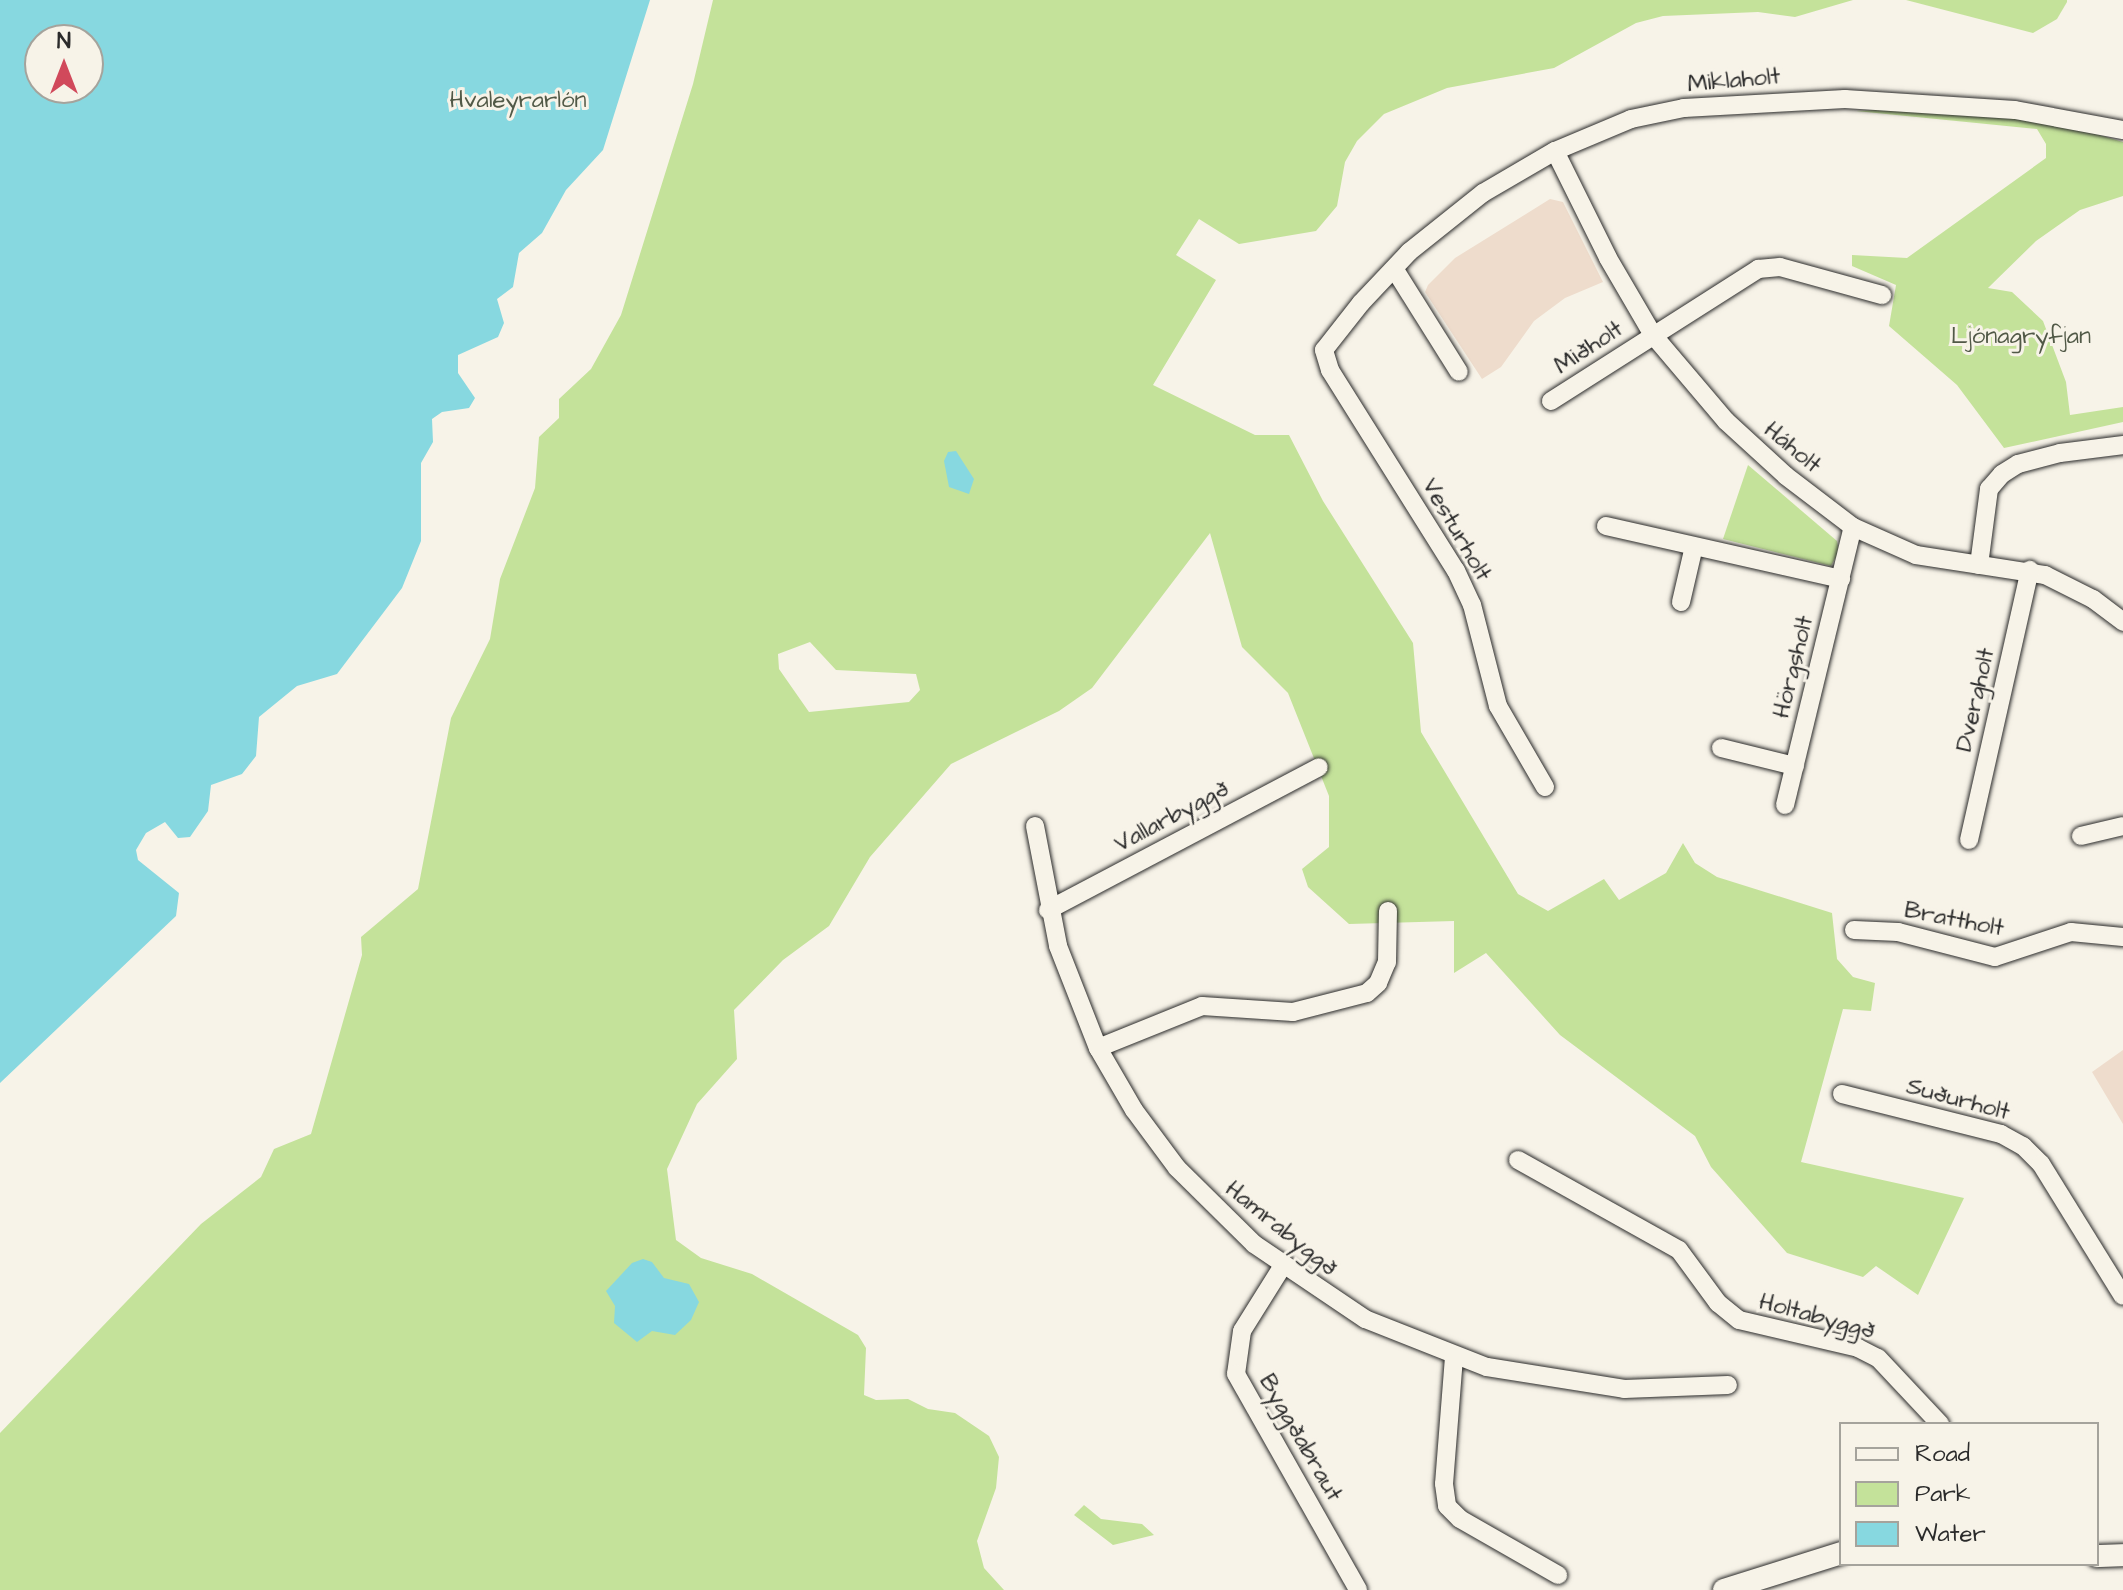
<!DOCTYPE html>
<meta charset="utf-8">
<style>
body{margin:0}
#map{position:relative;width:2123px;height:1590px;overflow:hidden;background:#f7f3e8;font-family:"Architects Daughter",sans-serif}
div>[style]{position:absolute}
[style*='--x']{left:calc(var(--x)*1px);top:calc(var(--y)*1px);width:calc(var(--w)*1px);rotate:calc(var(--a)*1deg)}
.built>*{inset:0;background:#eedccc}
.green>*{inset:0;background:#c4e29a}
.water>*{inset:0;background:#87d8e0}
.roads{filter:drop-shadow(0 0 2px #2b2b2b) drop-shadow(0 0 2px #2b2b2b)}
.minor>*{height:18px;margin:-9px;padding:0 9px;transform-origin:9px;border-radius:9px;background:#f7f3e8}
.tertiary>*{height:22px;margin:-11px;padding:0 11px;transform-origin:11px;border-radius:11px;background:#f7f3e8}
span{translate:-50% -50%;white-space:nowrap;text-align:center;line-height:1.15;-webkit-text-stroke:6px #f7f3e8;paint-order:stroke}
.street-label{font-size:24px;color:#2b2b2b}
.park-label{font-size:24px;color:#515947}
.legend{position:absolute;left:1839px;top:1422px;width:260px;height:144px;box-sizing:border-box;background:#f7f3e8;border:2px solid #a5a39c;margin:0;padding:10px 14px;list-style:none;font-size:24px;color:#2b2b2b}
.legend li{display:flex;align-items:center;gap:16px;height:40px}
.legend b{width:40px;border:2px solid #a5a39c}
.north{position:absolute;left:24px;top:24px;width:80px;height:80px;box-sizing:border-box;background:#f7f3e8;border:2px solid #a5a39c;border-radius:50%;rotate:0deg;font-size:22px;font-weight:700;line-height:32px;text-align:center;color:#2b2b2b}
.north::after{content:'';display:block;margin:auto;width:28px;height:36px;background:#d1495b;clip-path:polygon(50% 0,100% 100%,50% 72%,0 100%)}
</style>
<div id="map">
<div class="built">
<i style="clip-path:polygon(1550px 199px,1563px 202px,1603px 282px,1565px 298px,1534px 321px,1501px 367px,1482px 379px,1425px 292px,1428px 285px,1455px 258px)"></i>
<i style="clip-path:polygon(2123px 1050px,2123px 1124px,2092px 1072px)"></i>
</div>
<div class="green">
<i style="clip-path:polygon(evenodd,713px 0,1853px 0,1795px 17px,1758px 12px,1663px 16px,1636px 23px,1554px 68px,1447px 88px,1384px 114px,1357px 141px,1345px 162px,1337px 206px,1316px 231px,1239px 244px,1199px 219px,1176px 255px,1216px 280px,1153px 385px,1255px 435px,1289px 435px,1323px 501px,1413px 643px,1421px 732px,1518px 894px,1548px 911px,1604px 879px,1619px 900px,1666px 873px,1683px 843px,1695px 863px,1717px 877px,1832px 913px,1837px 959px,1853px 977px,1875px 983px,1871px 1011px,1843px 1009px,1801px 1162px,1964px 1198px,1918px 1295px,1876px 1266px,1863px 1277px,1787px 1253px,1711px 1167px,1695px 1136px,1560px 1035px,1486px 953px,1454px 973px,1454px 921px,1349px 924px,1308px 887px,1302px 869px,1329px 847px,1329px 796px,1288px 693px,1242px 647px,1210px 533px,1092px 688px,1059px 711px,951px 764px,870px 857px,829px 926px,783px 960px,734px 1010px,737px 1059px,697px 1104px,667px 1169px,676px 1240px,701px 1258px,752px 1274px,858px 1335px,866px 1348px,864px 1395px,876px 1400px,908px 1399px,928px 1409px,955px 1413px,989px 1436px,999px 1457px,996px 1488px,977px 1541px,984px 1568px,1004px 1590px,0 1590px,0 1433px,201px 1224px,261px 1177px,274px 1149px,311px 1134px,362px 955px,361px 937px,418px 889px,451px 718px,490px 639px,500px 579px,535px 488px,539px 437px,559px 418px,559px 399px,591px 369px,621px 315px,693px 84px,713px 0,810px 642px,836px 670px,916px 674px,920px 690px,909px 702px,809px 712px,779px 669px,778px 654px,810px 642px)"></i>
<i style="clip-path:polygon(1906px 0,2067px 0,2067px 2px,2057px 19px,2033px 33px)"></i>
<i style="clip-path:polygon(1940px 107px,2056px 122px,2123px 142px,2123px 196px,2080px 210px,2036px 241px,1988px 288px,2012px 292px,2043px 321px,2066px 382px,2070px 415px,2123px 407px,2123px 422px,2004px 448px,1957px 385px,1889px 326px,1896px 285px,1852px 266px,1852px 255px,1907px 258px,2046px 158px,2046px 144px,2037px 129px,1856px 111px)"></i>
<i style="clip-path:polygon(1748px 465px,1837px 541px,1839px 551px,1831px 566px,1723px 539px)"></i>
<i style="clip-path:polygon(1084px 1505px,1101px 1519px,1142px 1524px,1154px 1535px,1113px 1545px,1074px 1515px)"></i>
</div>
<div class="water">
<i style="clip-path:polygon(evenodd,0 0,650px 0,603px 150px,566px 190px,542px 233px,519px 253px,513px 287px,497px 299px,504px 323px,498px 337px,458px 355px,458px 373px,475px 398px,469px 408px,442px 412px,432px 419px,433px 442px,421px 463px,421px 541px,402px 588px,337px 674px,297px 686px,259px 717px,256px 756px,242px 774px,211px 785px,208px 811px,190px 837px,178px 838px,165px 822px,146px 833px,136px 850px,138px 860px,179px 893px,176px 916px,0 1083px,0 0,88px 40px,88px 88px,40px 88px,40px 40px,88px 40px)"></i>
<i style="clip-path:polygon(956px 451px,974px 479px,969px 494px,949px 487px,944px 461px,948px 452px)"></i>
<i style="clip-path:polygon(643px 1259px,652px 1262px,664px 1278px,689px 1284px,699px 1302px,691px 1320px,675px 1335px,652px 1331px,637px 1342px,614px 1323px,615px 1306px,606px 1291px,632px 1263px)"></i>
</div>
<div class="roads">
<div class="minor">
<i style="--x:1555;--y:151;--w:119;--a:63.6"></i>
<i style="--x:1608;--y:258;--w:89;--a:59.7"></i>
<i style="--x:1653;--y:335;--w:113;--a:49.7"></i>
<i style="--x:1726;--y:421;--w:81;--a:42.5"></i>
<i style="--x:1786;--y:476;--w:84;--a:37.3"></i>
<i style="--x:1853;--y:527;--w:69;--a:24"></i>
<i style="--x:1916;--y:555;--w:131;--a:8.8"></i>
<i style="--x:2045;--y:575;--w:54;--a:26.6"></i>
<i style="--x:2093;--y:599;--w:38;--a:37"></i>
<i style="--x:1395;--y:270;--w:120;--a:57.9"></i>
<i style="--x:1551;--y:401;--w:246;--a:-32.5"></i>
<i style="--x:1758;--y:269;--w:22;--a:-5"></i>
<i style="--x:1780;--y:267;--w:106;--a:15.4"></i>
<i style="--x:1606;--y:526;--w:241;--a:12.7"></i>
<i style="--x:1979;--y:565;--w:77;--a:-82.5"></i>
<i style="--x:1989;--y:489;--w:20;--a:-49"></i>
<i style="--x:2002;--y:474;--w:19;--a:-32"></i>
<i style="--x:2018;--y:464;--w:43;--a:-14.7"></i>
<i style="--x:2060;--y:453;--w:64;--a:-7.2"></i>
<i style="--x:1681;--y:602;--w:57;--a:-76.9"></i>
<i style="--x:1721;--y:748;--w:76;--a:13.7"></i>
<i style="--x:1545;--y:787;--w:94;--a:-120.1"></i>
<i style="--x:1498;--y:706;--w:104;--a:-104.4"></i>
<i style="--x:1472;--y:605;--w:38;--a:-115"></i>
<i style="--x:1456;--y:571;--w:237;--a:-122.1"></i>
<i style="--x:1330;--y:370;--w:21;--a:-107"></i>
<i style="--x:1324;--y:350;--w:60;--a:-51.8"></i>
<i style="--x:1361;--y:303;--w:70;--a:-46.7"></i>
<i style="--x:1409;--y:252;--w:95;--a:-38.6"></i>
<i style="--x:1483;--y:193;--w:83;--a:-30.3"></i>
<i style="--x:1555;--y:151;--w:82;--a:-22.8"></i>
<i style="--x:1631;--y:119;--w:54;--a:-11.7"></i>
<i style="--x:1684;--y:108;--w:161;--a:-3.2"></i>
<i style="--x:1845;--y:99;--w:170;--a:3.7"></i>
<i style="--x:2015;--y:110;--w:110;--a:10.5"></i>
<i style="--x:1785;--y:805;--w:286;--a:-76.3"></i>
<i style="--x:1035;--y:826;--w:122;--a:79.1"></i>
<i style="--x:1058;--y:946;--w:110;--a:68.6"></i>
<i style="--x:1098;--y:1048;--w:72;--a:59.9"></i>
<i style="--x:1134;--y:1110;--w:72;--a:53.4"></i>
<i style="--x:1177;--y:1168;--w:108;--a:44.6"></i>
<i style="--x:1254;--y:1244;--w:134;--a:34"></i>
<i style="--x:1365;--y:1319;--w:131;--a:21.5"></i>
<i style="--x:1487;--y:1367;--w:139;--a:9.1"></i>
<i style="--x:1624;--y:1389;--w:104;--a:-2.2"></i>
<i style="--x:2081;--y:836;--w:43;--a:-13.4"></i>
<i style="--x:1969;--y:840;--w:277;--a:-77.3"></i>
<i style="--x:1048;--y:910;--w:306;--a:-27.8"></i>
<i style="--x:1854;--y:930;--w:44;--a:2.6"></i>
<i style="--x:1898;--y:932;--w:100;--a:14.5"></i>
<i style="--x:1995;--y:957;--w:80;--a:-18.2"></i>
<i style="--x:2071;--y:932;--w:52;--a:5.5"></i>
<i style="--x:1098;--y:1048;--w:112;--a:-22"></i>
<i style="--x:1202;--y:1006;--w:91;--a:3.8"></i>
<i style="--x:1293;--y:1012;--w:76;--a:-14.4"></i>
<i style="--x:1367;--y:993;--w:15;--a:-42"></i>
<i style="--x:1378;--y:983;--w:23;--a:-67"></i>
<i style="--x:1387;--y:962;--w:51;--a:-88.9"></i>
<i style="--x:1842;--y:1094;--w:164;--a:14.1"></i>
<i style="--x:2001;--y:1134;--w:25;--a:29"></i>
<i style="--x:2023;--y:1146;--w:25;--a:45"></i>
<i style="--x:2041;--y:1164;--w:155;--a:58.2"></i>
<i style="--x:1518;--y:1160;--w:184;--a:29.2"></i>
<i style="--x:1679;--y:1250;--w:66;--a:53.7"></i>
<i style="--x:1718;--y:1303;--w:27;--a:39"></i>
<i style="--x:1739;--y:1320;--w:122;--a:13.2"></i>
<i style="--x:1858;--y:1348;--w:22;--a:27"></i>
<i style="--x:1878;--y:1358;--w:91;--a:46.8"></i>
<i style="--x:1282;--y:1267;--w:75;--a:122"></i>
<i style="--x:1242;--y:1331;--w:43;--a:97.9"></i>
<i style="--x:1236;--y:1374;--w:248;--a:60.5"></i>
<i style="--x:1454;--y:1357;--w:127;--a:94.5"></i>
<i style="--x:1444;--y:1484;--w:22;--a:82"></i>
<i style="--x:1447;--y:1506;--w:18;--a:45"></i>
<i style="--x:1460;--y:1519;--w:113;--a:29.7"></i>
</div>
<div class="tertiary">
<i style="--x:2097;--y:1556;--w:26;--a:-2"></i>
<i style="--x:1724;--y:1590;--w:123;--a:-17.5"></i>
</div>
</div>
<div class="street-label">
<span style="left:1734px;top:81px;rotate:-5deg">Miklaholt</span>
<span style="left:1589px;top:348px;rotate:-33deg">Miðholt</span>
<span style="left:1792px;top:448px;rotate:40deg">Háholt</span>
<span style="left:1456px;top:530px;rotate:60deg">Vesturholt</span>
<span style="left:1794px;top:667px;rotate:-76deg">Hörgsholt</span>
<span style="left:1976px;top:700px;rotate:-77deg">Dvergholt</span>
<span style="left:1172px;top:817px;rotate:-28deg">Vallarbyggð</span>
<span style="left:1954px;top:920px;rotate:11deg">Brattholt</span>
<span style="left:1958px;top:1100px;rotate:15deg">Suðurholt</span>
<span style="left:1281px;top:1229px;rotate:39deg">Hamrabyggð</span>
<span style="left:1817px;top:1317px;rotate:15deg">Holtabyggð</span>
<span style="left:1300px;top:1438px;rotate:60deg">Byggðabraut</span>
</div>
<div class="park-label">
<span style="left:518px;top:101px">Hvaleyrarlón</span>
<span style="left:2021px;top:337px">Ljónagryfjan</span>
</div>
<ul class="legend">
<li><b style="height:10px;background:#f7f3e8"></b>Road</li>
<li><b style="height:22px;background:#c4e29a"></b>Park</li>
<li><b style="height:22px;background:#87d8e0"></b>Water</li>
</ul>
<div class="north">N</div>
</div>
